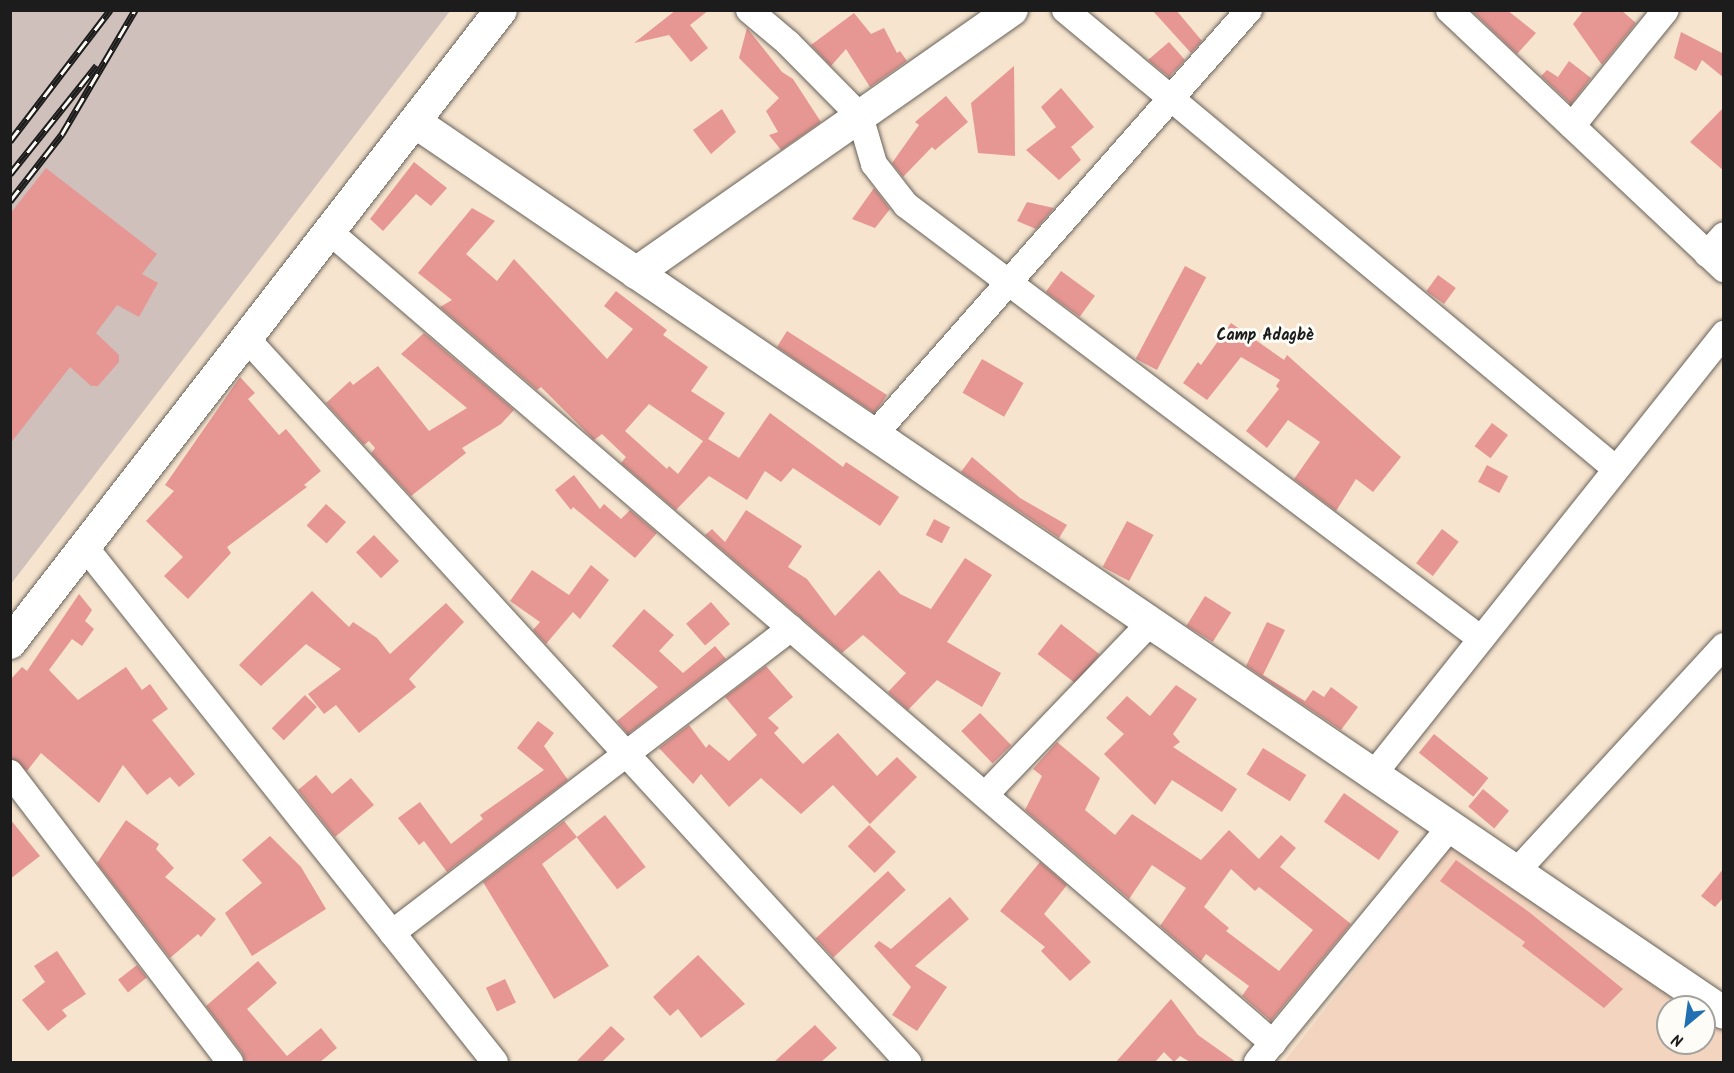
<!DOCTYPE html>
<meta charset="utf-8">
<style>
body{margin:0}
#map{position:relative;width:1734px;height:1073px;overflow:hidden;background:#f6e4ce;font-family:Kalam,sans-serif}
div>[style]{position:absolute}
[style*='--x']{left:calc(var(--x)*1px);top:calc(var(--y)*1px);width:calc(var(--w)*1px);rotate:calc(var(--a)*1deg)}
.built>*{inset:0;background:#f3d4bf}
.industrial>*{inset:0;background:#cfc0bb}
.building>*{inset:0;background:#e79793;transform-origin:0 0}
.roads{filter:drop-shadow(0 0 2px #68625a) drop-shadow(0 0 2px #68625a)}
.minor>*{height:26px;margin:-13px;padding:0 13px;transform-origin:13px;border-radius:13px;background:#fff}
.tertiary>*{height:32px;margin:-16px;padding:0 16px;transform-origin:16px;border-radius:16px;background:#fff}
.rail>*{height:7px;margin-top:-3.5px;transform-origin:0;background:repeating-linear-gradient(90deg,#fdfcf7 0 14px,#1c1c1c 0 28px);box-sizing:border-box;border-block:2px solid #1c1c1c}
span{translate:-50% -50%;white-space:nowrap;text-align:center;line-height:1.15;-webkit-text-stroke:6px #fdfcf7;paint-order:stroke}
.neighbourhood-label{font-size:16px;color:#1c1c1c;font-weight:700}
.frame{position:absolute;inset:0;border:12px solid #1c1c1c;pointer-events:none}
.north{position:absolute;left:1656px;top:995px;width:60px;height:60px;box-sizing:border-box;background:#fdfcf7;border:2px solid #a3a29f;border-radius:50%;rotate:209deg;font-size:16px;font-weight:700;line-height:24px;text-align:center;color:#1c1c1c}
.north::after{content:'';display:block;margin:auto;width:21px;height:27px;background:#1f6fb2;clip-path:polygon(50% 0,100% 100%,50% 72%,0 100%)}
</style>
<div id="map">
<div class="built">
<i style="clip-path:polygon(1455px 842px,1699px 1007px,1668px 1007px,1668px 1043px,1704px 1043px,1704px 1010px,1723px 1023px,1723px 1062px,1284px 1062px)"></i>
</div>
<div class="industrial">
<i style="clip-path:polygon(11px 11px,450px 11px,11px 584px)"></i>
</div>
<div class="building">
<i style="clip-path:polygon(676px 10px,709px 10px,690px 25px,708px 48px,691px 62px,669px 35px,634px 43px)"></i>
<i style="clip-path:polygon(1152px 10px,1176px 10px,1202px 41px,1191px 53px)"></i>
<i style="clip-path:polygon(1471px 10px,1507px 10px,1536px 33px,1517px 54px)"></i>
<i style="clip-path:polygon(1584px 10px,1621px 10px,1636px 23px,1602px 65px,1573px 24px)"></i>
<i style="clip-path:polygon(854px 13px,871px 34px,884px 28px,897px 53px,900px 51px,907px 61px,870px 87px,846px 49px,831px 66px,811px 45px)"></i>
<i style="clip-path:polygon(747px 28px,782px 72px,793px 79px,821px 122px,781px 150px,769px 135px,778px 132px,766px 111px,779px 98px,739px 58px)"></i>
<i style="clip-path:polygon(1681px 32px,1724px 54px,1724px 78px,1702px 60px,1696px 71px,1674px 58px)"></i>
<i style="clip-path:polygon(1169px 42px,1185px 60px,1169px 77px,1148px 60px)"></i>
<i style="clip-path:polygon(1569px 61px,1591px 78px,1571px 104px,1541px 76px,1547px 70px,1558px 77px)"></i>
<i style="clip-path:polygon(1014px 66px,1015px 156px,978px 153px,971px 103px)"></i>
<i style="clip-path:polygon(1061px 88px,1094px 127px,1071px 147px,1081px 160px,1059px 180px,1026px 150px,1056px 127px,1041px 107px)"></i>
<i style="clip-path:polygon(946px 96px,968px 122px,935px 150px,932px 147px,903px 177px,892px 163px,919px 125px,915px 122px)"></i>
<i style="clip-path:polygon(1724px 107px,1724px 171px,1690px 142px)"></i>
<i style="clip-path:polygon(722px 109px,736px 132px,711px 154px,693px 130px)"></i>
<i style="clip-path:polygon(414px 162px,447px 188px,431px 206px,416px 194px,383px 231px,370px 219px)"></i>
<i style="clip-path:polygon(46px 168px,157px 254px,142px 274px,158px 283px,139px 317px,117px 305px,96px 333px,119px 355px,119px 362px,98px 386px,91px 386px,70px 367px,10px 444px,10px 214px)"></i>
<i style="clip-path:polygon(874px 188px,890px 209px,875px 228px,852px 219px)"></i>
<i style="clip-path:polygon(1027px 202px,1054px 208px,1036px 229px,1017px 221px)"></i>
<i style="clip-path:polygon(evenodd,472px 208px,495px 221px,466px 254px,497px 281px,514px 259px,607px 359px,633px 329px,604px 306px,616px 291px,667px 330px,663px 335px,708px 367px,691px 391px,725px 413px,708px 439px,739px 458px,770px 413px,843px 467px,846px 462px,899px 497px,880px 526px,793px 468px,781px 482px,765px 471px,747px 500px,709px 476px,676px 510px,621px 463px,626px 457px,602px 434px,594px 440px,541px 387px,537px 390px,440px 307px,452px 300px,418px 273px,472px 208px,649px 404px,703px 441px,678px 474px,669px 466px,667px 469px,625px 431px,649px 404px)"></i>
<i style="left:1185px;top:266px;width:24px;height:105px;rotate:28deg"></i>
<i style="left:1061px;top:271px;width:42px;height:26px;rotate:36deg"></i>
<i style="left:1438px;top:275px;width:22px;height:20px;rotate:36deg"></i>
<i style="clip-path:polygon(1231px 323px,1284px 360px,1287px 355px,1401px 457px,1373px 492px,1356px 479px,1336px 511px,1294px 479px,1320px 442px,1288px 420px,1267px 448px,1246px 431px,1279px 389px,1276px 386px,1280px 380px,1241px 357px,1207px 400px,1183px 383px,1198px 362px,1201px 365px)"></i>
<i style="clip-path:polygon(787px 331px,887px 395px,881px 404px,874px 413px,777px 347px)"></i>
<i style="clip-path:polygon(424px 333px,514px 410px,501px 424px,462px 448px,466px 453px,411px 496px,371px 453px,375px 448px,369px 441px,364px 445px,326px 403px,350px 381px,353px 385px,378px 366px,429px 431px,467px 408px,401px 354px)"></i>
<i style="left:982px;top:359px;width:48px;height:39px;rotate:30deg"></i>
<i style="clip-path:polygon(240px 377px,255px 393px,248px 399px,279px 435px,286px 429px,321px 471px,304px 485px,307px 487px,227px 547px,231px 553px,188px 599px,164px 576px,183px 557px,146px 521px,174px 491px,165px 485px)"></i>
<i style="left:1492px;top:423px;width:20px;height:29px;rotate:37deg"></i>
<i style="clip-path:polygon(972px 457px,1020px 498px,1067px 525px,1059px 538px,961px 472px)"></i>
<i style="left:1487px;top:465px;width:24px;height:19px;rotate:28deg"></i>
<i style="clip-path:polygon(574px 475px,600px 509px,604px 504px,621px 519px,630px 510px,657px 533px,635px 558px,573px 507px,571px 510px,555px 490px)"></i>
<i style="left:326px;top:504px;width:27px;height:29px;rotate:42deg"></i>
<i style="clip-path:polygon(746px 510px,802px 546px,788px 567px,807px 579px,835px 616px,879px 570px,900px 594px,931px 609px,965px 558px,992px 575px,947px 642px,1001px 673px,982px 707px,937px 680px,908px 710px,888px 692px,906px 673px,869px 640px,863px 635px,842px 653px,705px 535px,712px 529px,725px 542px)"></i>
<i style="left:934px;top:519px;width:18px;height:18px;rotate:27deg"></i>
<i style="left:1127px;top:521px;width:30px;height:52px;rotate:28deg"></i>
<i style="left:1442px;top:529px;width:21px;height:43px;rotate:37deg"></i>
<i style="left:374px;top:535px;width:36px;height:25px;rotate:46deg"></i>
<i style="clip-path:polygon(591px 565px,609px 580px,580px 619px,573px 612px,546px 644px,533px 630px,540px 622px,510px 601px,532px 570px,569px 595px)"></i>
<i style="clip-path:polygon(312px 591px,349px 627px,353px 622px,377px 638px,390px 654px,446px 603px,464px 622px,409px 679px,416px 687px,359px 733px,336px 705px,324px 714px,308px 694px,341px 669px,306px 644px,261px 686px,239px 665px)"></i>
<i style="clip-path:polygon(79px 594px,92px 610px,85px 621px,94px 629px,82px 646px,72px 639px,49px 670px,78px 700px,126px 667px,142px 690px,150px 684px,168px 709px,152px 720px,195px 774px,179px 787px,170px 777px,147px 795px,123px 765px,99px 803px,41px 753px,27px 771px,10px 758px,10px 680px,22px 667px,27px 671px)"></i>
<i style="left:1205px;top:596px;width:31px;height:35px;rotate:32deg"></i>
<i style="left:711px;top:602px;width:29px;height:33px;rotate:49deg"></i>
<i style="clip-path:polygon(644px 609px,674px 635px,659px 651px,683px 673px,715px 646px,726px 659px,628px 734px,617px 721px,658px 687px,612px 646px)"></i>
<i style="clip-path:polygon(1267px 622px,1285px 630px,1263px 675px,1305px 701px,1313px 690px,1324px 697px,1331px 687px,1358px 707px,1341px 730px,1246px 666px)"></i>
<i style="left:1061px;top:624px;width:49px;height:38px;rotate:38deg"></i>
<i style="clip-path:polygon(766px 666px,793px 697px,768px 718px,779px 728px,774px 733px,803px 764px,838px 733px,877px 776px,897px 757px,917px 777px,870px 824px,833px 785px,801px 814px,761px 778px,729px 807px,701px 774px,693px 784px,659px 748px,689px 725px,706px 748px,709px 744px,729px 761px,757px 735px,725px 697px)"></i>
<i style="clip-path:polygon(1176px 685px,1197px 699px,1173px 734px,1180px 742px,1173px 747px,1237px 789px,1222px 812px,1172px 780px,1155px 805px,1104px 754px,1124px 734px,1106px 718px,1127px 696px,1150px 716px)"></i>
<i style="left:305px;top:695px;width:17px;height:47px;rotate:45deg"></i>
<i style="left:980px;top:713px;width:45px;height:26px;rotate:46deg"></i>
<i style="clip-path:polygon(538px 721px,554px 733px,544px 746px,568px 780px,447px 872px,424px 841px,419px 845px,398px 818px,420px 802px,451px 844px,483px 819px,480px 815px,544px 770px,517px 748px)"></i>
<i style="left:1434px;top:734px;width:70px;height:24px;rotate:39deg"></i>
<i style="clip-path:polygon(evenodd,1057px 742px,1100px 778px,1085px 810px,1115px 835px,1132px 814px,1201px 860px,1229px 830px,1259px 859px,1281px 835px,1296px 848px,1280px 867px,1351px 924px,1271px 1021px,1242px 996px,1249px 986px,1206px 954px,1201px 961px,1160px 926px,1186px 888px,1152px 865px,1129px 899px,1025px 810px,1042px 776px,1033px 769px,1057px 742px,1231px 869px,1255px 891px,1259px 887px,1313px 930px,1279px 971px,1226px 931px,1229px 928px,1204px 907px,1231px 869px)"></i>
<i style="left:1263px;top:748px;width:51px;height:31px;rotate:32deg"></i>
<i style="clip-path:polygon(316px 775px,332px 794px,351px 778px,374px 805px,335px 837px,298px 790px)"></i>
<i style="left:1483px;top:789px;width:34px;height:23px;rotate:40deg"></i>
<i style="left:1344px;top:793px;width:67px;height:35px;rotate:35deg"></i>
<i style="left:605px;top:815px;width:66px;height:36px;rotate:52deg"></i>
<i style="clip-path:polygon(10px 819px,40px 856px,10px 879px)"></i>
<i style="clip-path:polygon(126px 820px,159px 844px,156px 849px,174px 868px,165px 877px,216px 919px,201px 937px,198px 934px,170px 958px,97px 863px)"></i>
<i style="clip-path:polygon(564px 821px,577px 837px,542px 864px,609px 966px,554px 999px,483px 882px)"></i>
<i style="left:869px;top:825px;width:38px;height:30px;rotate:45deg"></i>
<i style="clip-path:polygon(270px 836px,301px 867px,326px 909px,252px 956px,225px 913px,262px 883px,242px 860px)"></i>
<i style="clip-path:polygon(1456px 860px,1529px 912px,1623px 989px,1604px 1008px,1522px 946px,1525px 942px,1440px 881px)"></i>
<i style="clip-path:polygon(1040px 862px,1067px 885px,1044px 914px,1091px 962px,1070px 981px,1041px 951px,1045px 947px,1000px 911px)"></i>
<i style="clip-path:polygon(1724px 868px,1724px 897px,1715px 907px,1701px 896px)"></i>
<i style="left:888px;top:871px;width:26px;height:99px;rotate:47deg"></i>
<i style="clip-path:polygon(950px 897px,969px 919px,915px 966px,947px 987px,917px 1031px,892px 1015px,911px 987px,874px 946px,879px 941px,891px 949px)"></i>
<i style="clip-path:polygon(57px 951px,86px 994px,62px 1010px,67px 1016px,48px 1031px,22px 1000px,45px 982px,34px 966px)"></i>
<i style="clip-path:polygon(698px 955px,745px 1004px,701px 1038px,678px 1009px,670px 1016px,653px 997px)"></i>
<i style="clip-path:polygon(258px 961px,277px 983px,247px 1009px,287px 1056px,321px 1028px,337px 1048px,320px 1062px,245px 1062px,242px 1053px,206px 1006px)"></i>
<i style="left:137px;top:965px;width:16px;height:24px;rotate:52deg"></i>
<i style="left:505px;top:979px;width:26px;height:21px;rotate:65deg"></i>
<i style="clip-path:polygon(1171px 999px,1198px 1035px,1236px 1062px,1190px 1062px,1180px 1056px,1174px 1062px,1164px 1052px,1155px 1062px,1116px 1062px)"></i>
<i style="clip-path:polygon(815px 1025px,837px 1048px,821px 1062px,774px 1062px)"></i>
<i style="clip-path:polygon(611px 1026px,625px 1039px,602px 1062px,576px 1062px)"></i>
</div>
<div class="roads">
<div class="minor">
<i style="--x:749;--y:10;--w:51;--a:40.2"></i>
<i style="--x:788;--y:43;--w:103;--a:45.4"></i>
<i style="--x:860;--y:116;--w:50;--a:73.7"></i>
<i style="--x:874;--y:164;--w:52;--a:52"></i>
<i style="--x:906;--y:205;--w:720;--a:37.04"></i>
<i style="--x:1065;--y:10;--w:717;--a:39.8"></i>
<i style="--x:1449;--y:10;--w:378;--a:43.3"></i>
<i style="--x:1572;--y:126;--w:149;--a:-51"></i>
<i style="--x:330;--y:232;--w:1244;--a:40.7"></i>
<i style="--x:1707;--y:254;--w:25;--a:-48"></i>
<i style="--x:247;--y:339;--w:980;--a:47.57"></i>
<i style="--x:874;--y:435;--w:567;--a:-48.58"></i>
<i style="--x:85;--y:547;--w:658;--a:51.48"></i>
<i style="--x:10;--y:773;--w:363;--a:52.7"></i>
<i style="--x:1373;--y:775;--w:564;--a:-51.48"></i>
<i style="--x:985;--y:795;--w:238;--a:-46.2"></i>
<i style="--x:1516;--y:872;--w:307;--a:-47.4"></i>
<i style="--x:392;--y:933;--w:502;--a:-37.39"></i>
<i style="--x:1257;--y:1062;--w:304;--a:-50.6"></i>
</div>
<div class="tertiary">
<i style="--x:415;--y:122;--w:1583;--a:34.24"></i>
<i style="--x:636;--y:273;--w:459;--a:-35"></i>
<i style="--x:10;--y:643;--w:801;--a:-52.2"></i>
</div>
</div>
<div class="rail">
<i style="--x:10;--y:141;--w:165;--a:-52.6"></i>
<i style="--x:10;--y:174;--w:139;--a:-51.4"></i>
<i style="--x:10;--y:201;--w:85;--a:-52.2"></i>
<i style="--x:62;--y:134;--w:144;--a:-59.5"></i>
</div>
<div class="neighbourhood-label">
<span style="left:1265px;top:336px">Camp Adagbè</span>
</div>
<div class="frame"></div>
<div class="north">N</div>
</div>
